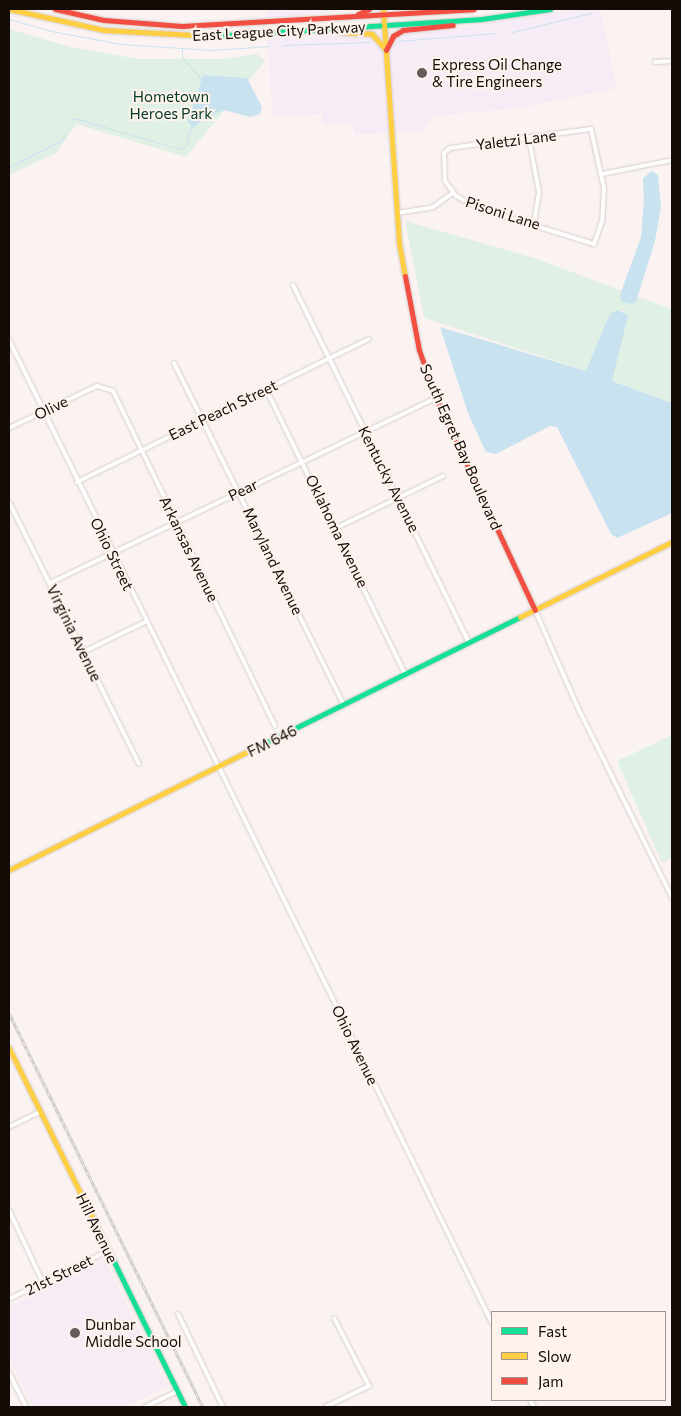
<!DOCTYPE html>
<style>
body{margin:0}
#map{position:relative;width:681px;height:1416px;overflow:hidden;background:#faf3f1;font-family:Commissioner,sans-serif}
div>[style]{position:absolute}
[style*='--x']{left:calc(var(--x)*1px);top:calc(var(--y)*1px);width:calc(var(--w)*1px);rotate:calc(var(--a)*1deg)}
.commercial>*{inset:0;background:#f6ecf6}
.education>*{inset:0;background:#f7ebf5}
.green>*{inset:0;background:#e1f0e5}
.water>*{inset:0;background:#c8e2f0}
.stream>*{height:1px;margin:-0.5px;padding:0 0.5px;transform-origin:0.5px;border-radius:0.5px;background:#c8e2f0}
.roads{filter:drop-shadow(0 0 1px #d7cecb) drop-shadow(0 0 1px #d7cecb)}
.street>*{height:4px;margin:-2px;padding:0 2px;transform-origin:2px;border-radius:2px;background:#fefdfd}
.fast>*{height:5px;margin:-2.5px;padding:0 2.5px;transform-origin:2.5px;border-radius:2.5px;background:#16e098}
.slow>*{height:5px;margin:-2.5px;padding:0 2.5px;transform-origin:2.5px;border-radius:2.5px;background:#ffcf43}
.jam>*{height:5px;margin:-2.5px;padding:0 2.5px;transform-origin:2.5px;border-radius:2.5px;background:#f24e42}
.rail>*{height:3px;margin-top:-1.5px;transform-origin:0;background:repeating-linear-gradient(90deg,#fef2ed 0 4px,#cbc9c8 0 8px);box-sizing:border-box;border-block:1px solid #cbc9c8}
.dots>*{width:14px;height:14px;translate:-50% -50%;box-sizing:border-box;border:2px solid #fef2ed;border-radius:50%}
span{translate:-50% -50%;white-space:nowrap;text-align:center;line-height:1.15;-webkit-text-stroke:4px #fef2ed;paint-order:stroke}
.street-label{font-size:15px;color:#140b07}
.poi-label{font-size:15px;color:#140b07}
.left{translate:0 -50%;text-align:left}
.park-label{font-size:15px;color:#033a26}
.frame{position:absolute;inset:0;border:10px solid #140b07;pointer-events:none}
.legend{position:absolute;left:491px;top:1311px;width:175px;height:90px;box-sizing:border-box;background:#fef2ed;border:1px solid #a09691;margin:0;padding:6px 9px;list-style:none;font-size:15px;color:#140b07}
.legend li{display:flex;align-items:center;gap:10px;height:25px}
.legend b{width:25px;border:1px solid #a09691}
</style>
<div id="map">
<div class="commercial">
<i style="clip-path:polygon(265px 9px,362px 9px,269px 18px)"></i>
<i style="clip-path:polygon(572px 9px,600px 9px,617px 88px,520px 108px,432px 116px,422px 131px,354px 135px,353px 123px,323px 125px,322px 114px,273px 117px,267px 39px,464px 27px)"></i>
</div>
<div class="education">
<i style="clip-path:polygon(105px 1260px,168px 1386px,126px 1407px,33px 1407px,9px 1359px,9px 1307px)"></i>
</div>
<div class="green">
<i style="clip-path:polygon(9px 29px,71px 47px,138px 59px,222px 59px,257px 54px,265px 61px,186px 157px,76px 124px,56px 153px,9px 175px)"></i>
<i style="clip-path:polygon(405px 221px,534px 258px,672px 309px,672px 403px,613px 381px,611px 377px,625px 329px,624px 311px,619px 310px,586px 371px,424px 318px)"></i>
<i style="clip-path:polygon(672px 735px,672px 858px,662px 863px,617px 761px)"></i>
</div>
<div class="water">
<i style="clip-path:polygon(203px 75px,247px 78px,262px 107px,260px 114px,250px 117px,224px 110px,205px 118px,193px 128px,188px 122px)"></i>
<i style="clip-path:polygon(652px 171px,658px 175px,661px 207px,655px 241px,636px 302px,629px 304px,621px 301px,620px 295px,641px 237px,644px 200px,643px 178px)"></i>
<i style="clip-path:polygon(619px 310px,628px 316px,612px 381px,672px 403px,672px 513px,617px 538px,611px 534px,557px 427px,550px 426px,496px 454px,486px 452px,468px 413px,440px 327px,586px 371px,607px 320px,612px 312px)"></i>
</div>
<div class="stream">
<i style="--x:9;--y:19;--w:44;--a:15.9"></i>
<i style="--x:51;--y:31;--w:71;--a:10.5"></i>
<i style="--x:121;--y:44;--w:90;--a:3.8"></i>
<i style="--x:211;--y:50;--w:57;--a:-4"></i>
<i style="--x:512;--y:32;--w:81;--a:-13.5"></i>
<i style="--x:398;--y:41;--w:97;--a:-4.7"></i>
<i style="--x:283;--y:45;--w:87;--a:-2"></i>
<i style="--x:182;--y:49;--w:8;--a:90"></i>
<i style="--x:182;--y:57;--w:28;--a:49"></i>
<i style="--x:70;--y:122;--w:6;--a:-45"></i>
<i style="--x:74;--y:118;--w:110;--a:16.3"></i>
<i style="--x:180;--y:149;--w:7;--a:-27"></i>
<i style="--x:186;--y:146;--w:21;--a:-76"></i>
<i style="--x:9;--y:167;--w:59;--a:-27"></i>
<i style="--x:62;--y:140;--w:8;--a:-60"></i>
</div>
<div class="roads">
<div class="street">
<i style="--x:655;--y:62;--w:17;--a:-3"></i>
<i style="--x:591;--y:129;--w:60;--a:77.6"></i>
<i style="--x:604;--y:188;--w:33;--a:93"></i>
<i style="--x:602;--y:221;--w:24;--a:109"></i>
<i style="--x:594;--y:244;--w:121;--a:-162.8"></i>
<i style="--x:478;--y:208;--w:25;--a:-151"></i>
<i style="--x:456;--y:196;--w:19;--a:-126"></i>
<i style="--x:445;--y:181;--w:28;--a:-92"></i>
<i style="--x:444;--y:153;--w:8;--a:-40"></i>
<i style="--x:450;--y:148;--w:142;--a:-7.7"></i>
<i style="--x:529;--y:139;--w:54;--a:79.3"></i>
<i style="--x:539;--y:192;--w:31;--a:99"></i>
<i style="--x:602;--y:174;--w:71;--a:-11.3"></i>
<i style="--x:397;--y:213;--w:36;--a:-9"></i>
<i style="--x:433;--y:207;--w:24;--a:-35"></i>
<i style="--x:293;--y:285;--w:399;--a:63.8"></i>
<i style="--x:9;--y:340;--w:1095;--a:63.83"></i>
<i style="--x:174;--y:363;--w:382;--a:63.6"></i>
<i style="--x:266;--y:389;--w:317;--a:64"></i>
<i style="--x:9;--y:428;--w:98;--a:-25.5"></i>
<i style="--x:97;--y:386;--w:17;--a:17"></i>
<i style="--x:113;--y:391;--w:372;--a:64.2"></i>
<i style="--x:77;--y:482;--w:325;--a:-26.1"></i>
<i style="--x:9;--y:502;--w:292;--a:63.6"></i>
<i style="--x:336;--y:528;--w:119;--a:-25.9"></i>
<i style="--x:50;--y:583;--w:428;--a:-25.6"></i>
<i style="--x:535;--y:610;--w:109;--a:66.3"></i>
<i style="--x:579;--y:710;--w:209;--a:63.6"></i>
<i style="--x:83;--y:652;--w:69;--a:-25.8"></i>
<i style="--x:9;--y:1127;--w:34;--a:-26"></i>
<i style="--x:9;--y:1210;--w:81;--a:65"></i>
<i style="--x:9;--y:1299;--w:110;--a:-25.9"></i>
<i style="--x:178;--y:1314;--w:103;--a:64.2"></i>
<i style="--x:9;--y:1373;--w:38;--a:63"></i>
<i style="--x:530;--y:1400;--w:8;--a:60"></i>
<i style="--x:145;--y:1407;--w:37;--a:-26"></i>
<i style="--x:325;--y:1407;--w:49;--a:-25.5"></i>
<i style="--x:369;--y:1386;--w:76;--a:-117.2"></i>
</div>
<div class="fast">
<i style="--x:212;--y:36;--w:271;--a:-3.6"></i>
<i style="--x:482;--y:19;--w:69;--a:-8.4"></i>
<i style="--x:259;--y:746;--w:291;--a:-26.3"></i>
<i style="--x:94;--y:1221;--w:207;--a:63.9"></i>
</div>
<div class="slow">
<i style="--x:9;--y:9;--w:97;--a:12.5"></i>
<i style="--x:104;--y:30;--w:108;--a:3.2"></i>
<i style="--x:383;--y:9;--w:235;--a:86.1"></i>
<i style="--x:399;--y:243;--w:34;--a:80"></i>
<i style="--x:339;--y:32;--w:33;--a:3"></i>
<i style="--x:372;--y:34;--w:21;--a:49"></i>
<i style="--x:520;--y:617;--w:169;--a:-26.3"></i>
<i style="--x:9;--y:870;--w:279;--a:-26.4"></i>
<i style="--x:9;--y:1048;--w:193;--a:63.8"></i>
</div>
<div class="jam">
<i style="--x:55;--y:9;--w:50;--a:12.7"></i>
<i style="--x:104;--y:20;--w:78;--a:4.4"></i>
<i style="--x:182;--y:26;--w:292;--a:-3.3"></i>
<i style="--x:358;--y:14;--w:12;--a:-24"></i>
<i style="--x:386;--y:50;--w:16;--a:-63"></i>
<i style="--x:393;--y:36;--w:12;--a:-31"></i>
<i style="--x:403;--y:30;--w:50;--a:-5.7"></i>
<i style="--x:405;--y:276;--w:75;--a:79.3"></i>
<i style="--x:419;--y:350;--w:51;--a:70.5"></i>
<i style="--x:436;--y:398;--w:234;--a:65"></i>
</div>
</div>
<div class="rail">
<i style="--x:9;--y:1013;--w:439;--a:63.8"></i>
</div>
<div class="dots">
<i style="left:422px;top:73px;background:#645c59"></i>
<i style="left:75px;top:1333px;background:#645c59"></i>
</div>
<div class="street-label">
<span style="left:279px;top:31px;rotate:-3deg">East League City Parkway</span>
<span style="left:516px;top:140px;rotate:-7deg">Yaletzi Lane</span>
<span style="left:503px;top:213px;rotate:18deg">Pisoni Lane</span>
<span style="left:51px;top:408px;rotate:-26deg">Olive</span>
<span style="left:223px;top:410px;rotate:-26deg">East Peach Street</span>
<span style="left:461px;top:447px;rotate:66deg">South Egret Bay Boulevard</span>
<span style="left:389px;top:479px;rotate:63deg">Kentucky Avenue</span>
<span style="left:243px;top:490px;rotate:-26deg">Pear</span>
<span style="left:337px;top:531px;rotate:64deg">Oklahoma Avenue</span>
<span style="left:189px;top:549px;rotate:64deg">Arkansas Avenue</span>
<span style="left:112px;top:554px;rotate:64deg">Ohio Street</span>
<span style="left:273px;top:561px;rotate:64deg">Maryland Avenue</span>
<span style="left:74px;top:633px;rotate:64deg">Virginia Avenue</span>
<span style="left:272px;top:741px;rotate:-26deg">FM 646</span>
<span style="left:355px;top:1045px;rotate:64deg">Ohio Avenue</span>
<span style="left:97px;top:1228px;rotate:64deg">Hill Avenue</span>
<span style="left:59px;top:1275px;rotate:-26deg">21st Street</span>
</div>
<div class="poi-label">
<span class="left" style="left:432px;top:73px">Express Oil Change<br>&amp; Tire Engineers</span>
<span class="left" style="left:85px;top:1333px">Dunbar<br>Middle School</span>
</div>
<div class="park-label">
<span style="left:171px;top:105px">Hometown<br>Heroes Park</span>
</div>
<div class="frame"></div>
<ul class="legend">
<li><b style="height:6px;background:#16e098"></b>Fast</li>
<li><b style="height:6px;background:#ffcf43"></b>Slow</li>
<li><b style="height:6px;background:#f24e42"></b>Jam</li>
</ul>
</div>
